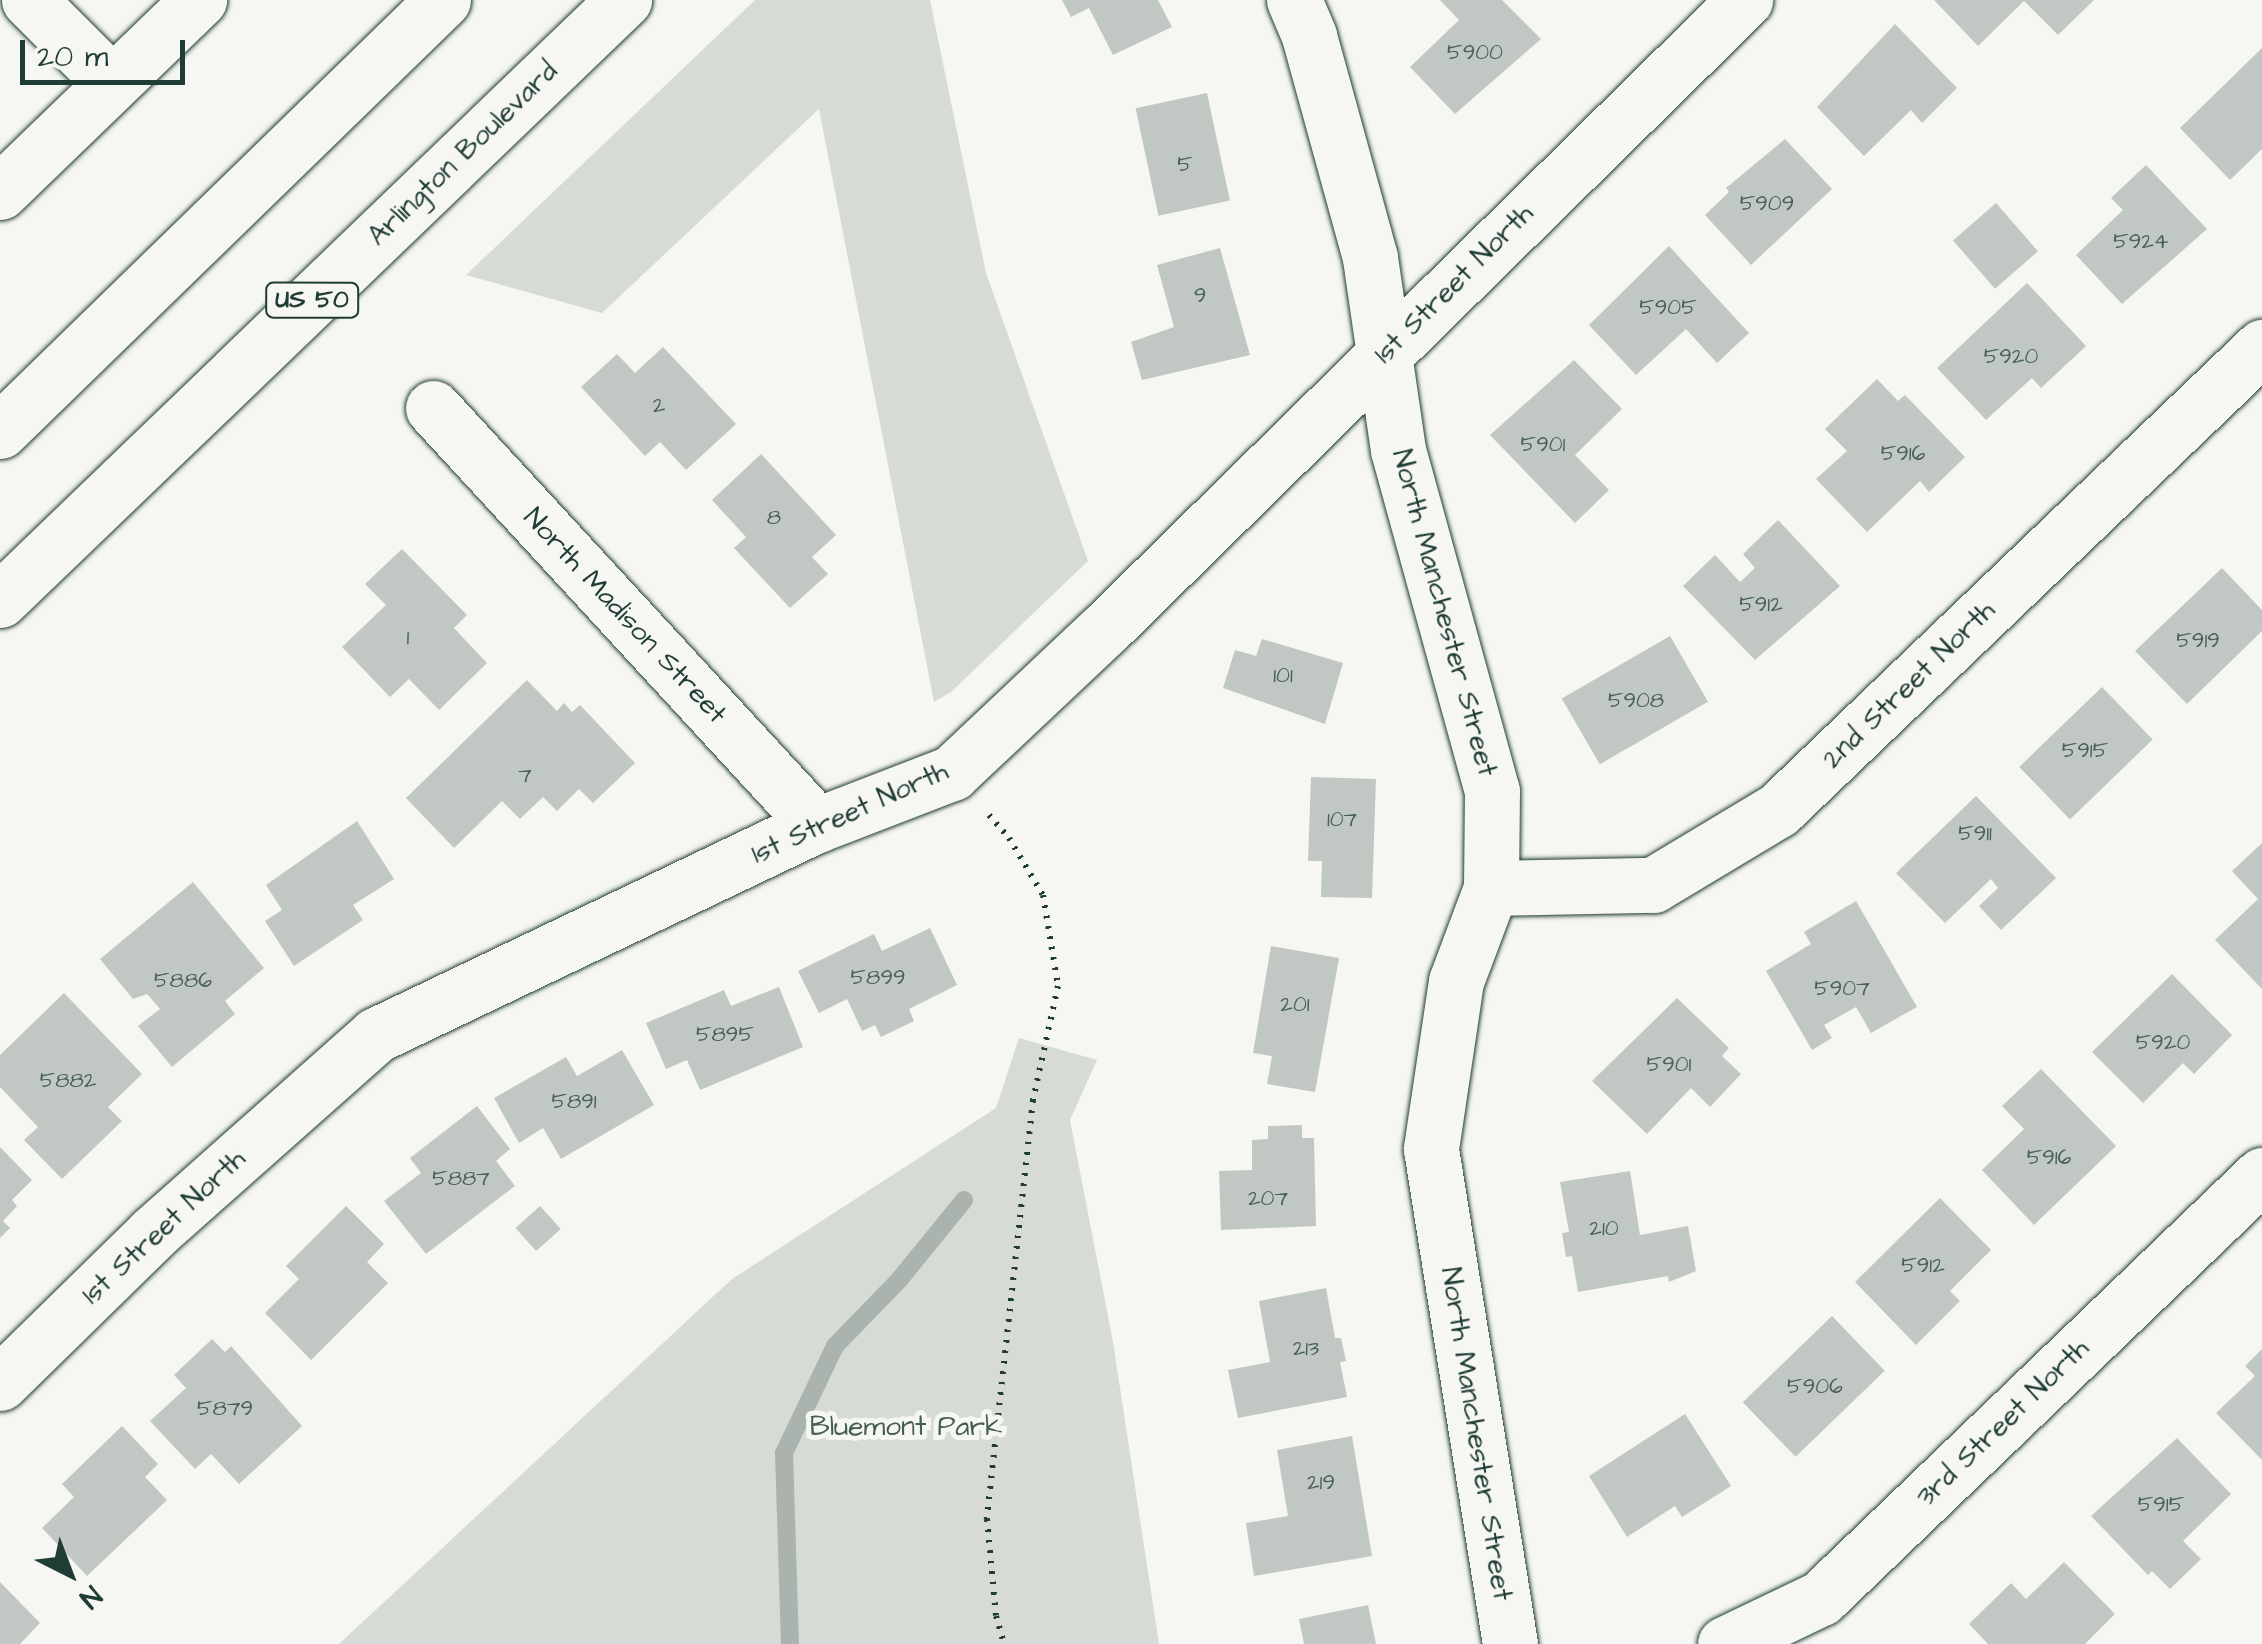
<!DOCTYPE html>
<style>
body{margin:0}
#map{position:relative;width:2262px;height:1644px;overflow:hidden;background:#f6f6f2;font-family:"Architects Daughter",sans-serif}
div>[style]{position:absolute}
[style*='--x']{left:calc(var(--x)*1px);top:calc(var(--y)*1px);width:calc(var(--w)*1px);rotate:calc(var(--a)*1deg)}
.green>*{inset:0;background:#d6dbd6}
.stream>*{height:18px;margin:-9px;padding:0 9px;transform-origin:9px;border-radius:9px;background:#aab3ae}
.building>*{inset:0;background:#c1c8c3;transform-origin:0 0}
.path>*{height:6px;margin-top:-3px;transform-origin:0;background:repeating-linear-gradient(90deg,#1f3d34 0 2.5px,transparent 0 10.5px)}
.roads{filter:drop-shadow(0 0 2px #1f3d34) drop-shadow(0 0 2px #1f3d34)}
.street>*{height:55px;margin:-27.5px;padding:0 27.5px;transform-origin:27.5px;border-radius:27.5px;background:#f6f6f2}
.highway>*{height:55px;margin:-27.5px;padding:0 27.5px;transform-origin:27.5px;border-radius:27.5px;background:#f6f6f2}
span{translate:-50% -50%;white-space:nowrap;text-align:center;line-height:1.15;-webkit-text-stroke:10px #f6f6f2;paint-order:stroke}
.number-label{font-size:22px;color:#486058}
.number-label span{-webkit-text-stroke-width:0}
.shield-label span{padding:2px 8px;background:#f6f6f2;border:2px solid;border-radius:8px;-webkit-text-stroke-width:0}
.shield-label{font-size:25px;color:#1f3d34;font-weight:700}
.street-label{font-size:28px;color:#1f3d34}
.park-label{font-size:28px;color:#445d54}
.north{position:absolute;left:20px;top:1524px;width:100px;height:100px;-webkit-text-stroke:8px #f6f6f2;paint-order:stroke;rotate:138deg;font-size:28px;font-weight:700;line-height:40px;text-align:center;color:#1f3d34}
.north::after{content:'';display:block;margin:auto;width:35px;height:45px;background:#1f3d34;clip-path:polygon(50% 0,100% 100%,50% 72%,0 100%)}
.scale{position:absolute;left:20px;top:40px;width:165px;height:45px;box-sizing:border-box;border:5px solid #1f3d34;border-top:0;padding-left:12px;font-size:30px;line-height:35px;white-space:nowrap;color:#1f3d34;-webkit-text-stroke:8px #f6f6f2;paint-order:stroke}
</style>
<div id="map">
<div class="green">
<i style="clip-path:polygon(755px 0,930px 0,986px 273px,1088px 561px,951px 692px,934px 702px,819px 109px,602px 313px,466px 275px)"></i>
<i style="clip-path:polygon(1019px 1038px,1097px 1060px,1070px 1120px,1113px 1342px,1159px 1644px,339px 1644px,732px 1279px,996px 1108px)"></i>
</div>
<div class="stream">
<i style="--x:790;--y:1644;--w:191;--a:-91.8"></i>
<i style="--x:784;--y:1453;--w:119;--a:-64.5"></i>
<i style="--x:835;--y:1346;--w:92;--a:-45.9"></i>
<i style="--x:899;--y:1280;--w:103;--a:-50.9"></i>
</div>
<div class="building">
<i style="clip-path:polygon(1062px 0,1158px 0,1172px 27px,1113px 55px,1089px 8px,1071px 17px)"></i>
<i style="clip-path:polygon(1440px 0,1502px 0,1541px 39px,1455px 114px,1410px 67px,1459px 20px)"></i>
<i style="clip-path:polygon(1934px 0,2094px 0,2058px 35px,2024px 1px,1978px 46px)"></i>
<i style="clip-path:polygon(1895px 24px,1957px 88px,1922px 123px,1911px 110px,1864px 156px,1817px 107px)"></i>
<i style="clip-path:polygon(2262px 48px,2262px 149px,2230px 180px,2180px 128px)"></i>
<i style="left:1207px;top:93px;width:110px;height:73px;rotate:78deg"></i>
<i style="clip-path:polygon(1785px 139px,1832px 189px,1751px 265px,1705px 215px,1729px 192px,1726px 188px)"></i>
<i style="clip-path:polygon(2146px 165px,2207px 229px,2122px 304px,2076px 255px,2123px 210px,2111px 198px)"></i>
<i style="left:1996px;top:203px;width:64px;height:57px;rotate:49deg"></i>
<i style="clip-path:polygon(1669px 246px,1749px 333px,1717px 363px,1686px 329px,1636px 375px,1589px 325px)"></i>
<i style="clip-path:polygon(1220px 248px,1250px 355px,1142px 380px,1131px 342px,1174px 327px,1157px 265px)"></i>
<i style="clip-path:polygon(2027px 283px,2086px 346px,2041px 388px,2032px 378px,1986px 420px,1937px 368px)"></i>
<i style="clip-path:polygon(663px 347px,736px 424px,686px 470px,660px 442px,645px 456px,581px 387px,617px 354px,635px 373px)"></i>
<i style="clip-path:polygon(1574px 360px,1622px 409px,1575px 455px,1609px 490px,1575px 523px,1490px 435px)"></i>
<i style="clip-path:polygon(1877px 379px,1898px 401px,1905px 395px,1965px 457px,1929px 492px,1920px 481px,1867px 532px,1816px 479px,1847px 451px,1825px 429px)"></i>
<i style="clip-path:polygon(761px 454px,836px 535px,812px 557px,828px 574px,790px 608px,734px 548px,746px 537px,712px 500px)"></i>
<i style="clip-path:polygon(1778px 520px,1840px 586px,1755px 660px,1683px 586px,1715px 555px,1740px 582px,1755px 568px,1743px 554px)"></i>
<i style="clip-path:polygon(402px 549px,467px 615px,454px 628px,487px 663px,439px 710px,409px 679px,390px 697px,342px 647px,386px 605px,365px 584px)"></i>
<i style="clip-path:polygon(2222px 568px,2262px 610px,2262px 631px,2187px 704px,2135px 651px)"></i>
<i style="left:1670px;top:636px;width:76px;height:125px;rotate:60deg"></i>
<i style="clip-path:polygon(1262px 639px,1343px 663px,1325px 724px,1223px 688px,1235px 650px,1256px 656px)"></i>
<i style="clip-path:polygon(527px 680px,557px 711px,564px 703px,572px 712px,580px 705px,635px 763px,593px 803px,579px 789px,557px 811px,543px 797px,520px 819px,502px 801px,454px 848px,406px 798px)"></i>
<i style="left:2102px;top:687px;width:73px;height:115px;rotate:46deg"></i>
<i style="clip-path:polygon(1311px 777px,1376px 779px,1372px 898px,1321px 897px,1322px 861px,1308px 861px)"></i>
<i style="clip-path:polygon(1976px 796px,2056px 878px,2001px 930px,1979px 906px,1998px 888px,1991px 879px,1945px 923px,1896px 873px)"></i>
<i style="clip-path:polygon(357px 821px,394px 879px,353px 905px,363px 920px,294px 966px,265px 921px,282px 910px,266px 885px)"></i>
<i style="clip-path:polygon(2262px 843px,2262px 989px,2215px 940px,2258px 899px,2232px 871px)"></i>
<i style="clip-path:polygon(193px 882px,264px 968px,225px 1001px,235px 1014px,172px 1067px,138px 1026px,160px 1009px,147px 994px,133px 999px,100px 959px)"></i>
<i style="clip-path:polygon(1856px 901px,1917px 1007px,1871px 1033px,1856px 1007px,1824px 1025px,1832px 1038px,1812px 1050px,1766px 971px,1811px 944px,1804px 932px)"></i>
<i style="clip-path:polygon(930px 928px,957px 985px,909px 1009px,914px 1021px,881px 1037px,875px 1025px,862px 1031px,847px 999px,819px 1013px,798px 971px,874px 934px,882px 951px)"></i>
<i style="clip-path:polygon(1271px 946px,1339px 958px,1315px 1092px,1267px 1084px,1272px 1056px,1253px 1053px)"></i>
<i style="clip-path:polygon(2172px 974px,2232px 1035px,2194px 1074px,2183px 1063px,2143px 1103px,2092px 1052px)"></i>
<i style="clip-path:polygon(779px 987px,803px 1047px,700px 1090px,687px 1060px,666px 1069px,646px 1023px,724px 990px,731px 1006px)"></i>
<i style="clip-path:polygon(64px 993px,142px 1074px,108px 1107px,122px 1121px,62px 1179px,24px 1140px,38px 1127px,0 1087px,0 1055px)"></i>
<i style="clip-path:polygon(1677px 998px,1729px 1048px,1722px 1056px,1741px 1074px,1710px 1107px,1691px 1088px,1647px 1134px,1592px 1081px)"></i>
<i style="clip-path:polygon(622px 1050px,654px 1105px,561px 1159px,543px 1128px,519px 1143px,494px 1098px,566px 1057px,577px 1076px)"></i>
<i style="clip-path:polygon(2041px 1069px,2116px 1146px,2034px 1225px,1982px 1170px,2024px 1129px,2002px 1106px)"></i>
<i style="clip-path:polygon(477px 1106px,510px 1149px,496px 1161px,515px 1186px,426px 1254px,384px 1201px,421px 1173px,410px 1158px)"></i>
<i style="clip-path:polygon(1302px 1125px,1302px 1138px,1314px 1138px,1316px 1226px,1221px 1230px,1219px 1171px,1252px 1170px,1252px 1140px,1268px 1139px,1268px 1126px)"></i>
<i style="clip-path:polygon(0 1147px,32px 1180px,12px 1200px,17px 1206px,3px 1221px,10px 1228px,0 1238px)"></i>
<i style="clip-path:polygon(1630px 1171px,1640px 1235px,1688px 1226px,1696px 1271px,1669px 1282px,1668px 1276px,1578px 1292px,1572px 1256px,1566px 1257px,1562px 1233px,1569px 1232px,1560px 1182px)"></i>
<i style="clip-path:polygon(1940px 1198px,1991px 1250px,1950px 1291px,1960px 1301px,1916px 1345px,1855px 1282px)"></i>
<i style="clip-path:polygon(346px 1206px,384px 1244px,367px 1262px,388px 1283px,311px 1360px,265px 1313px,299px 1279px,286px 1266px)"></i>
<i style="left:540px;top:1206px;width:31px;height:33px;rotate:48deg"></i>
<i style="clip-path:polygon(1326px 1288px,1335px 1338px,1341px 1338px,1346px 1361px,1340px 1362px,1347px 1397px,1238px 1418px,1228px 1370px,1270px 1362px,1259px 1301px)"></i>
<i style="left:1832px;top:1316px;width:76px;height:124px;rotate:46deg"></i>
<i style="clip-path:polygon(212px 1339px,225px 1352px,231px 1346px,302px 1426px,239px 1484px,211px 1454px,195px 1469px,150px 1421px,186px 1388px,174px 1375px)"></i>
<i style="clip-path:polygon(2262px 1349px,2262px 1460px,2216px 1413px,2255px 1376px,2245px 1366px)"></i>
<i style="clip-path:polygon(1685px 1414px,1731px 1486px,1682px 1517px,1675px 1506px,1627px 1537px,1589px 1476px)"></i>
<i style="clip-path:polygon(122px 1426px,158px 1464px,145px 1477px,167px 1500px,87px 1576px,42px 1528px,74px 1497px,62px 1484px)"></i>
<i style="clip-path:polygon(1352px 1436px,1372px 1556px,1254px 1576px,1246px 1523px,1288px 1516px,1277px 1450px)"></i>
<i style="clip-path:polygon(2177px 1438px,2231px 1494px,2183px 1541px,2201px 1559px,2170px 1589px,2152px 1571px,2148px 1575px,2091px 1516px)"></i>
<i style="clip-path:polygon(2064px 1562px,2115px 1614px,2085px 1644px,1988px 1644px,1969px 1624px,2011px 1583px,2026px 1599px)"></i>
<i style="clip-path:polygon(0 1582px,40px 1623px,20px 1644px,0 1644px)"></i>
<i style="clip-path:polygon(1368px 1605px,1376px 1644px,1304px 1644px,1299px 1619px)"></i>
</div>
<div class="path">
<i style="--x:989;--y:815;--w:30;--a:49"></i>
<i style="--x:1009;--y:838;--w:66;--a:59.2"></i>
<i style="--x:1043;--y:895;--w:92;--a:80.6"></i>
<i style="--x:1058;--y:986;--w:117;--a:102.4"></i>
<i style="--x:1033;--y:1100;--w:422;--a:96.3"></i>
<i style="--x:987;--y:1519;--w:97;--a:84.7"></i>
<i style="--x:996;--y:1616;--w:29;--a:74"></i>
</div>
<div class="roads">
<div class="street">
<i style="--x:29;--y:0;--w:117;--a:45"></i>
<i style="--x:1294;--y:0;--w:39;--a:67"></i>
<i style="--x:1309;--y:36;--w:230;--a:74.6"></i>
<i style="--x:1370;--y:258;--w:194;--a:81.7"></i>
<i style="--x:1398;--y:450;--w:354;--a:74.6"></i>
<i style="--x:1492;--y:791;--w:97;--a:90.6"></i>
<i style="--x:1491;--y:888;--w:99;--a:110.6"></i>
<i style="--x:1456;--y:981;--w:170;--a:98.5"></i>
<i style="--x:1431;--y:1149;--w:501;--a:80.93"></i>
<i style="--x:0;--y:192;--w:277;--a:-44"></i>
<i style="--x:433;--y:408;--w:567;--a:47.36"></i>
<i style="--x:1491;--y:888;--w:162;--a:-1.1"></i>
<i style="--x:1653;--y:885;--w:146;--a:-31"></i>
<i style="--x:1778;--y:810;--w:670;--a:-43.73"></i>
<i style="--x:0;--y:1383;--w:214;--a:-44.4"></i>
<i style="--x:153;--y:1233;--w:298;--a:-41.6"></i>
<i style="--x:376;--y:1035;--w:488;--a:-25.5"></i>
<i style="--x:817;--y:825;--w:145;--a:-21.1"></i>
<i style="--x:952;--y:773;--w:209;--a:-43.3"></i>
<i style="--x:1104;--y:630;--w:899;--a:-44.5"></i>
<i style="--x:1725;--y:1644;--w:106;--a:-25.6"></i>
<i style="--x:1821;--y:1598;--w:611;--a:-43.81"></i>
</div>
<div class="highway">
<i style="--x:0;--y:431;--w:618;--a:-44.21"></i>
<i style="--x:0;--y:600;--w:866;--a:-43.88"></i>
</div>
</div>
<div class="number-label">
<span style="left:1475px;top:53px">5900</span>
<span style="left:1185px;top:165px">5</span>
<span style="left:1767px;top:204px">5909</span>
<span style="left:2141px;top:242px">5924</span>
<span style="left:1200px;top:296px">9</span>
<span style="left:1668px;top:308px">5905</span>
<span style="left:2011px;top:357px">5920</span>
<span style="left:659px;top:406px">2</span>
<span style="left:1543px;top:445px">5901</span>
<span style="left:1903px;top:454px">5916</span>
<span style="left:774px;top:518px">8</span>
<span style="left:1761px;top:605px">5912</span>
<span style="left:408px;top:638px">1</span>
<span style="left:2198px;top:641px">5919</span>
<span style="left:1283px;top:676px">101</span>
<span style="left:1636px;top:701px">5908</span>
<span style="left:2085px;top:751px">5915</span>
<span style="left:525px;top:776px">7</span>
<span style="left:1342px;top:820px">107</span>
<span style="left:1975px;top:834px">5911</span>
<span style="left:878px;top:978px">5899</span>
<span style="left:183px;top:981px">5886</span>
<span style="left:1842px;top:989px">5907</span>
<span style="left:1295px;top:1005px">201</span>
<span style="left:725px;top:1035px">5895</span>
<span style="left:2163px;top:1043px">5920</span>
<span style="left:1669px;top:1065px">5901</span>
<span style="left:68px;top:1081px">5882</span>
<span style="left:574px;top:1102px">5891</span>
<span style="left:2049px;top:1158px">5916</span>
<span style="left:461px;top:1179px">5887</span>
<span style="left:1268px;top:1199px">207</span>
<span style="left:1604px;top:1229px">210</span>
<span style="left:1923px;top:1266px">5912</span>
<span style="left:1306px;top:1349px">213</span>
<span style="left:1815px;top:1387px">5906</span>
<span style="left:225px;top:1409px">5879</span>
<span style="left:1321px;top:1483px">219</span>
<span style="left:2161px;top:1505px">5915</span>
</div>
<div class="shield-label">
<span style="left:312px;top:300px">US 50</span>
</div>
<div class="street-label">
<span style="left:463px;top:154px;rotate:-44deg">Arlington Boulevard</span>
<span style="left:1454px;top:284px;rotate:-45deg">1st Street North</span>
<span style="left:1444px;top:613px;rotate:75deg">North Manchester Street</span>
<span style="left:625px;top:616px;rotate:47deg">North Madison Street</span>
<span style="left:1909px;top:685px;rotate:-44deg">2nd Street North</span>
<span style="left:850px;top:813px;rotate:-24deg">1st Street North</span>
<span style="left:164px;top:1227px;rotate:-43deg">1st Street North</span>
<span style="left:2003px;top:1423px;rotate:-44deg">3rd Street North</span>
<span style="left:1476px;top:1434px;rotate:81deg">North Manchester Street</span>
</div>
<div class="park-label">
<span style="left:906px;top:1427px">Bluemont Park</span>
</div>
<div class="north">N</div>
<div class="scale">20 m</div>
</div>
